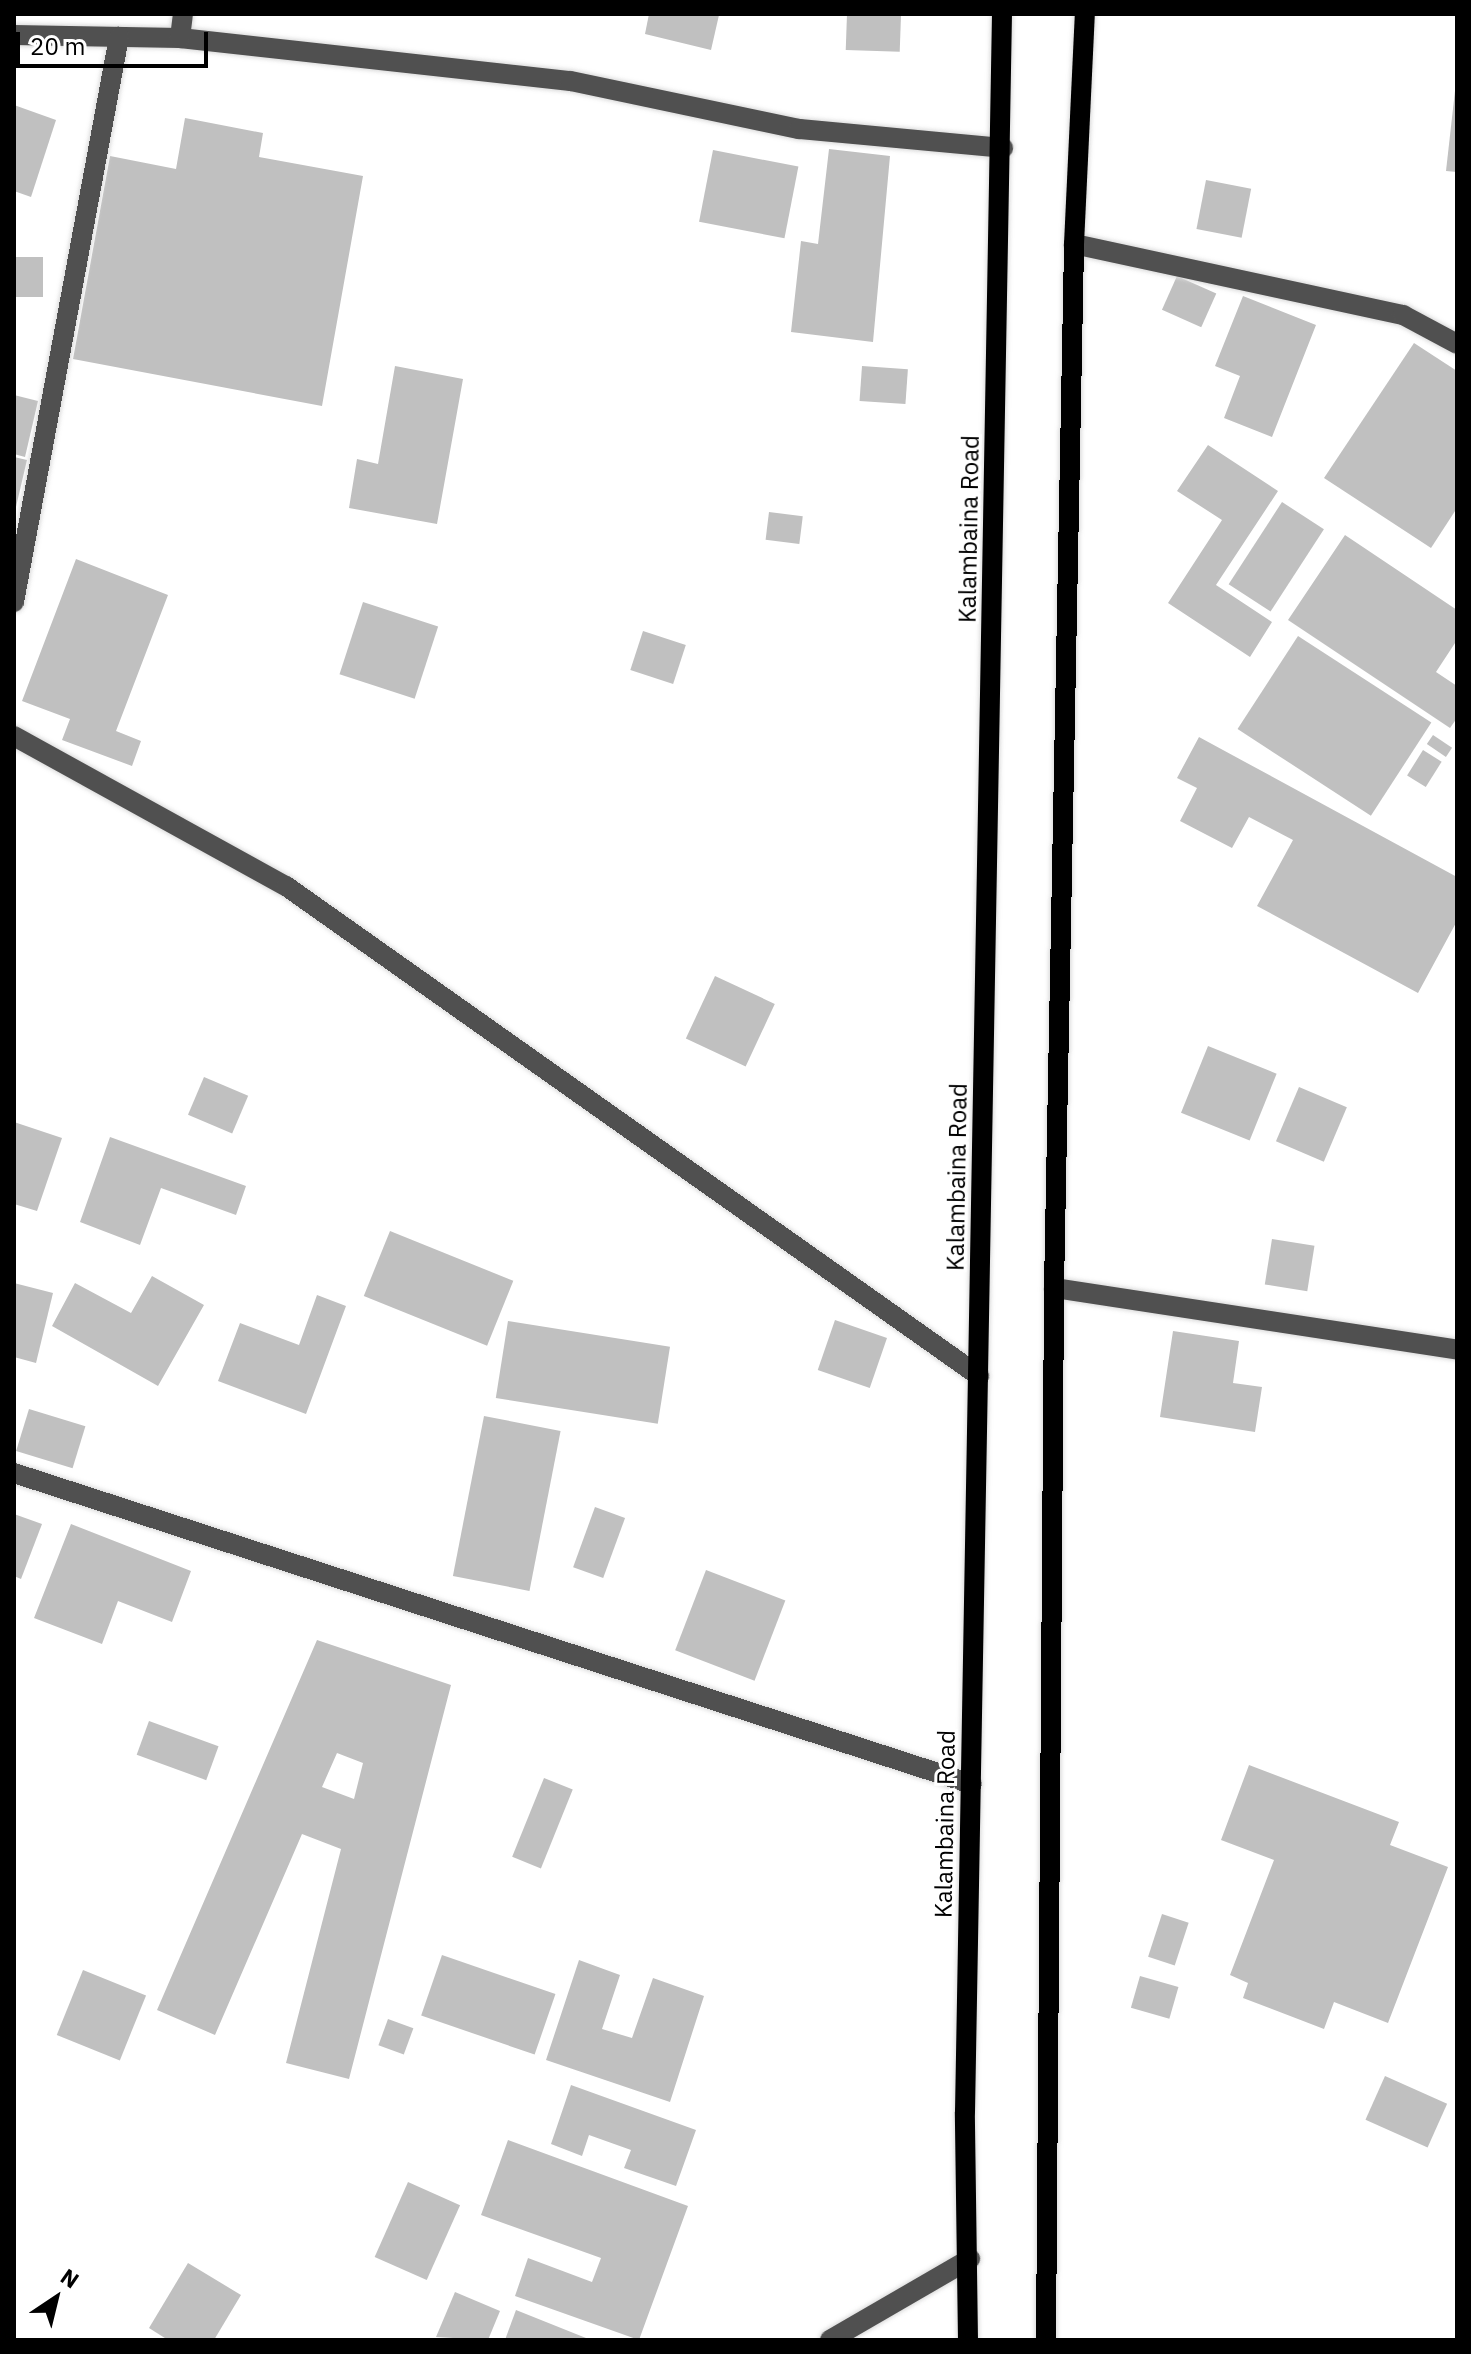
<!DOCTYPE html>
<style>
body{margin:0}
#map{position:relative;width:1471px;height:2354px;overflow:hidden;background:#fff;font-family:"IBM Plex Sans",sans-serif}
div>[style]{position:absolute}
[style*='--x']{left:calc(var(--x)*1px);top:calc(var(--y)*1px);width:calc(var(--w)*1px);rotate:calc(var(--a)*1deg)}
.building>*{inset:0;background:#c0c0c0;transform-origin:0 0}
.roads{filter:drop-shadow(0 0 2px #dbdbdb) drop-shadow(0 0 2px #dbdbdb)}
.minor>*{height:20px;margin:-10px;padding:0 10px;transform-origin:10px;border-radius:10px;background:#505050}
.major>*{height:20px;margin:-10px;padding:0 10px;transform-origin:10px;border-radius:10px;background:#000}
span{translate:-50% -50%;white-space:nowrap;text-align:center;line-height:1.15;-webkit-text-stroke:6px #fff;paint-order:stroke}
.street-label{font-size:24px;color:#000}
.frame{position:absolute;inset:0;border:16px solid #000;pointer-events:none}
.north{position:absolute;left:16px;top:2258px;width:80px;height:80px;-webkit-text-stroke:6px #fff;paint-order:stroke;rotate:35deg;font-size:22px;font-weight:700;line-height:32px;text-align:center;color:#000}
.north::after{content:'';display:block;margin:auto;width:28px;height:36px;background:#000;clip-path:polygon(50% 0,100% 100%,50% 72%,0 100%)}
.scale{position:absolute;left:16px;top:32px;width:192px;height:36px;box-sizing:border-box;border:4px solid #000;border-top:0;padding-left:10px;font-size:24px;line-height:28px;white-space:nowrap;color:#000;-webkit-text-stroke:6px #fff;paint-order:stroke}
</style>
<div id="map">
<div class="building">
<i style="clip-path:polygon(649px 14px,719px 15px,711px 50px,645px 34px)"></i>
<i style="left:847px;top:14px;width:54px;height:36px;rotate:2deg"></i>
<i style="clip-path:polygon(1455px 91px,1457px 91px,1457px 172px,1446px 171px)"></i>
<i style="clip-path:polygon(14px 105px,56px 120px,31px 197px,14px 191px)"></i>
<i style="clip-path:polygon(185px 118px,263px 133px,259px 157px,363px 176px,322px 406px,73px 359px,110px 156px,176px 169px)"></i>
<i style="clip-path:polygon(829px 149px,890px 156px,873px 342px,791px 332px,801px 241px,818px 244px)"></i>
<i style="left:713px;top:150px;width:87px;height:73px;rotate:11deg"></i>
<i style="left:1206px;top:180px;width:46px;height:50px;rotate:11deg"></i>
<i style="left:14px;top:257px;width:29px;height:40px"></i>
<i style="left:1177px;top:276px;width:43px;height:37px;rotate:24deg"></i>
<i style="clip-path:polygon(1243px 296px,1316px 325px,1272px 437px,1224px 418px,1240px 376px,1215px 366px)"></i>
<i style="clip-path:polygon(1414px 343px,1457px 371px,1457px 508px,1431px 548px,1324px 478px)"></i>
<i style="clip-path:polygon(395px 366px,463px 379px,437px 524px,349px 508px,357px 459px,378px 464px)"></i>
<i style="left:862px;top:366px;width:46px;height:35px;rotate:4deg"></i>
<i style="clip-path:polygon(14px 395px,38px 401px,25px 457px,14px 454px)"></i>
<i style="clip-path:polygon(1208px 445px,1278px 491px,1216px 585px,1272px 622px,1250px 657px,1168px 603px,1222px 520px,1177px 491px)"></i>
<i style="clip-path:polygon(14px 457px,27px 460px,15px 511px,14px 511px)"></i>
<i style="left:1282px;top:502px;width:50px;height:98px;rotate:33deg"></i>
<i style="left:769px;top:512px;width:34px;height:28px;rotate:7deg"></i>
<i style="clip-path:polygon(1345px 535px,1457px 610px,1457px 640px,1436px 672px,1457px 686px,1457px 718px,1450px 728px,1288px 620px)"></i>
<i style="clip-path:polygon(76px 559px,168px 595px,116px 731px,141px 741px,132px 766px,62px 740px,70px 719px,22px 701px)"></i>
<i style="left:363px;top:602px;width:79px;height:76px;rotate:18deg"></i>
<i style="left:643px;top:631px;width:45px;height:41px;rotate:18deg"></i>
<i style="left:1298px;top:636px;width:159px;height:111px;rotate:33deg"></i>
<i style="left:1433px;top:735px;width:23px;height:11px;rotate:34deg"></i>
<i style="clip-path:polygon(1199px 737px,1457px 877px,1457px 921px,1418px 993px,1257px 906px,1293px 840px,1249px 817px,1232px 848px,1180px 821px,1197px 788px,1177px 778px)"></i>
<i style="left:1423px;top:750px;width:22px;height:30px;rotate:32deg"></i>
<i style="left:715px;top:976px;width:66px;height:69px;rotate:25deg"></i>
<i style="left:1208px;top:1046px;width:74px;height:72px;rotate:22deg"></i>
<i style="left:204px;top:1077px;width:48px;height:41px;rotate:23deg"></i>
<i style="left:1299px;top:1087px;width:52px;height:59px;rotate:23deg"></i>
<i style="clip-path:polygon(14px 1122px,62px 1138px,37px 1211px,14px 1204px)"></i>
<i style="clip-path:polygon(110px 1137px,246px 1186px,236px 1215px,161px 1188px,140px 1245px,80px 1222px)"></i>
<i style="left:390px;top:1231px;width:133px;height:70px;rotate:22deg"></i>
<i style="left:1272px;top:1239px;width:43px;height:46px;rotate:9deg"></i>
<i style="clip-path:polygon(152px 1276px,204px 1305px,158px 1386px,52px 1326px,75px 1283px,131px 1313px)"></i>
<i style="clip-path:polygon(14px 1283px,53px 1293px,36px 1363px,14px 1357px)"></i>
<i style="clip-path:polygon(317px 1295px,346px 1306px,306px 1414px,218px 1381px,240px 1323px,299px 1345px)"></i>
<i style="left:835px;top:1320px;width:55px;height:53px;rotate:19deg"></i>
<i style="left:508px;top:1321px;width:164px;height:78px;rotate:9deg"></i>
<i style="clip-path:polygon(1173px 1331px,1239px 1341px,1233px 1383px,1262px 1387px,1255px 1432px,1160px 1417px)"></i>
<i style="left:29px;top:1409px;width:59px;height:44px;rotate:17deg"></i>
<i style="left:484px;top:1416px;width:78px;height:163px;rotate:11deg"></i>
<i style="left:595px;top:1507px;width:32px;height:64px;rotate:20deg"></i>
<i style="clip-path:polygon(14px 1514px,42px 1524px,21px 1579px,14px 1576px)"></i>
<i style="clip-path:polygon(71px 1524px,191px 1571px,172px 1622px,118px 1601px,102px 1644px,34px 1618px)"></i>
<i style="left:706px;top:1570px;width:85px;height:86px;rotate:21deg"></i>
<i style="clip-path:polygon(evenodd,317px 1640px,451px 1685px,349px 2079px,286px 2063px,341px 1849px,302px 1834px,215px 2035px,157px 2010px,317px 1640px,337px 1753px,363px 1763px,354px 1799px,322px 1787px,337px 1753px)"></i>
<i style="left:149px;top:1721px;width:74px;height:36px;rotate:20deg"></i>
<i style="clip-path:polygon(1249px 1765px,1399px 1822px,1390px 1845px,1448px 1867px,1388px 2023px,1334px 2002px,1324px 2029px,1243px 1998px,1248px 1983px,1230px 1975px,1274px 1860px,1221px 1840px)"></i>
<i style="left:544px;top:1778px;width:31px;height:85px;rotate:22deg"></i>
<i style="left:1162px;top:1914px;width:28px;height:45px;rotate:18deg"></i>
<i style="left:442px;top:1955px;width:120px;height:64px;rotate:19deg"></i>
<i style="clip-path:polygon(579px 1960px,620px 1975px,602px 2029px,632px 2038px,653px 1978px,704px 1996px,670px 2102px,546px 2060px)"></i>
<i style="left:83px;top:1970px;width:68px;height:70px;rotate:22deg"></i>
<i style="left:1140px;top:1976px;width:40px;height:33px;rotate:16deg"></i>
<i style="left:388px;top:2019px;width:27px;height:28px;rotate:20deg"></i>
<i style="left:1385px;top:2076px;width:68px;height:48px;rotate:24deg"></i>
<i style="clip-path:polygon(571px 2085px,696px 2130px,676px 2186px,624px 2168px,631px 2150px,589px 2135px,582px 2156px,551px 2144px)"></i>
<i style="clip-path:polygon(508px 2140px,688px 2206px,639px 2340px,515px 2296px,528px 2258px,592px 2282px,601px 2258px,481px 2215px)"></i>
<i style="left:408px;top:2182px;width:57px;height:82px;rotate:24deg"></i>
<i style="clip-path:polygon(188px 2263px,241px 2295px,214px 2340px,168px 2340px,149px 2328px)"></i>
<i style="clip-path:polygon(455px 2292px,500px 2311px,488px 2340px,436px 2337px)"></i>
<i style="clip-path:polygon(516px 2310px,591px 2340px,505px 2340px)"></i>
</div>
<div class="roads">
<div class="minor">
<i style="--x:14;--y:35;--w:166;--a:1"></i>
<i style="--x:180;--y:38;--w:393;--a:6.3"></i>
<i style="--x:571;--y:81;--w:233;--a:11.9"></i>
<i style="--x:799;--y:129;--w:205;--a:5.3"></i>
<i style="--x:180;--y:38;--w:24;--a:-83"></i>
<i style="--x:1074;--y:244;--w:337;--a:12.2"></i>
<i style="--x:1403;--y:315;--w:61;--a:28.2"></i>
<i style="--x:14;--y:602;--w:575;--a:-79.47"></i>
<i style="--x:14;--y:736;--w:311;--a:28.9"></i>
<i style="--x:286;--y:886;--w:849;--a:35.26"></i>
<i style="--x:1054;--y:1288;--w:408;--a:8.7"></i>
<i style="--x:14;--y:1473;--w:1007;--a:17.99"></i>
<i style="--x:830;--y:2340;--w:162;--a:-30.1"></i>
</div>
<div class="major">
<i style="--x:968;--y:2340;--w:228;--a:-90.8"></i>
<i style="--x:965;--y:2112;--w:2098;--a:-88.99"></i>
<i style="--x:1046;--y:2340;--w:1052;--a:-89.56"></i>
<i style="--x:1054;--y:1288;--w:1044;--a:-88.9"></i>
<i style="--x:1074;--y:244;--w:230;--a:-87.3"></i>
</div>
</div>
<div class="street-label">
<span style="left:969px;top:529px;rotate:-89deg">Kalambaina Road</span>
<span style="left:957px;top:1177px;rotate:-89deg">Kalambaina Road</span>
<span style="left:945px;top:1824px;rotate:-89deg">Kalambaina Road</span>
</div>
<div class="frame"></div>
<div class="north">N</div>
<div class="scale">20 m</div>
</div>
